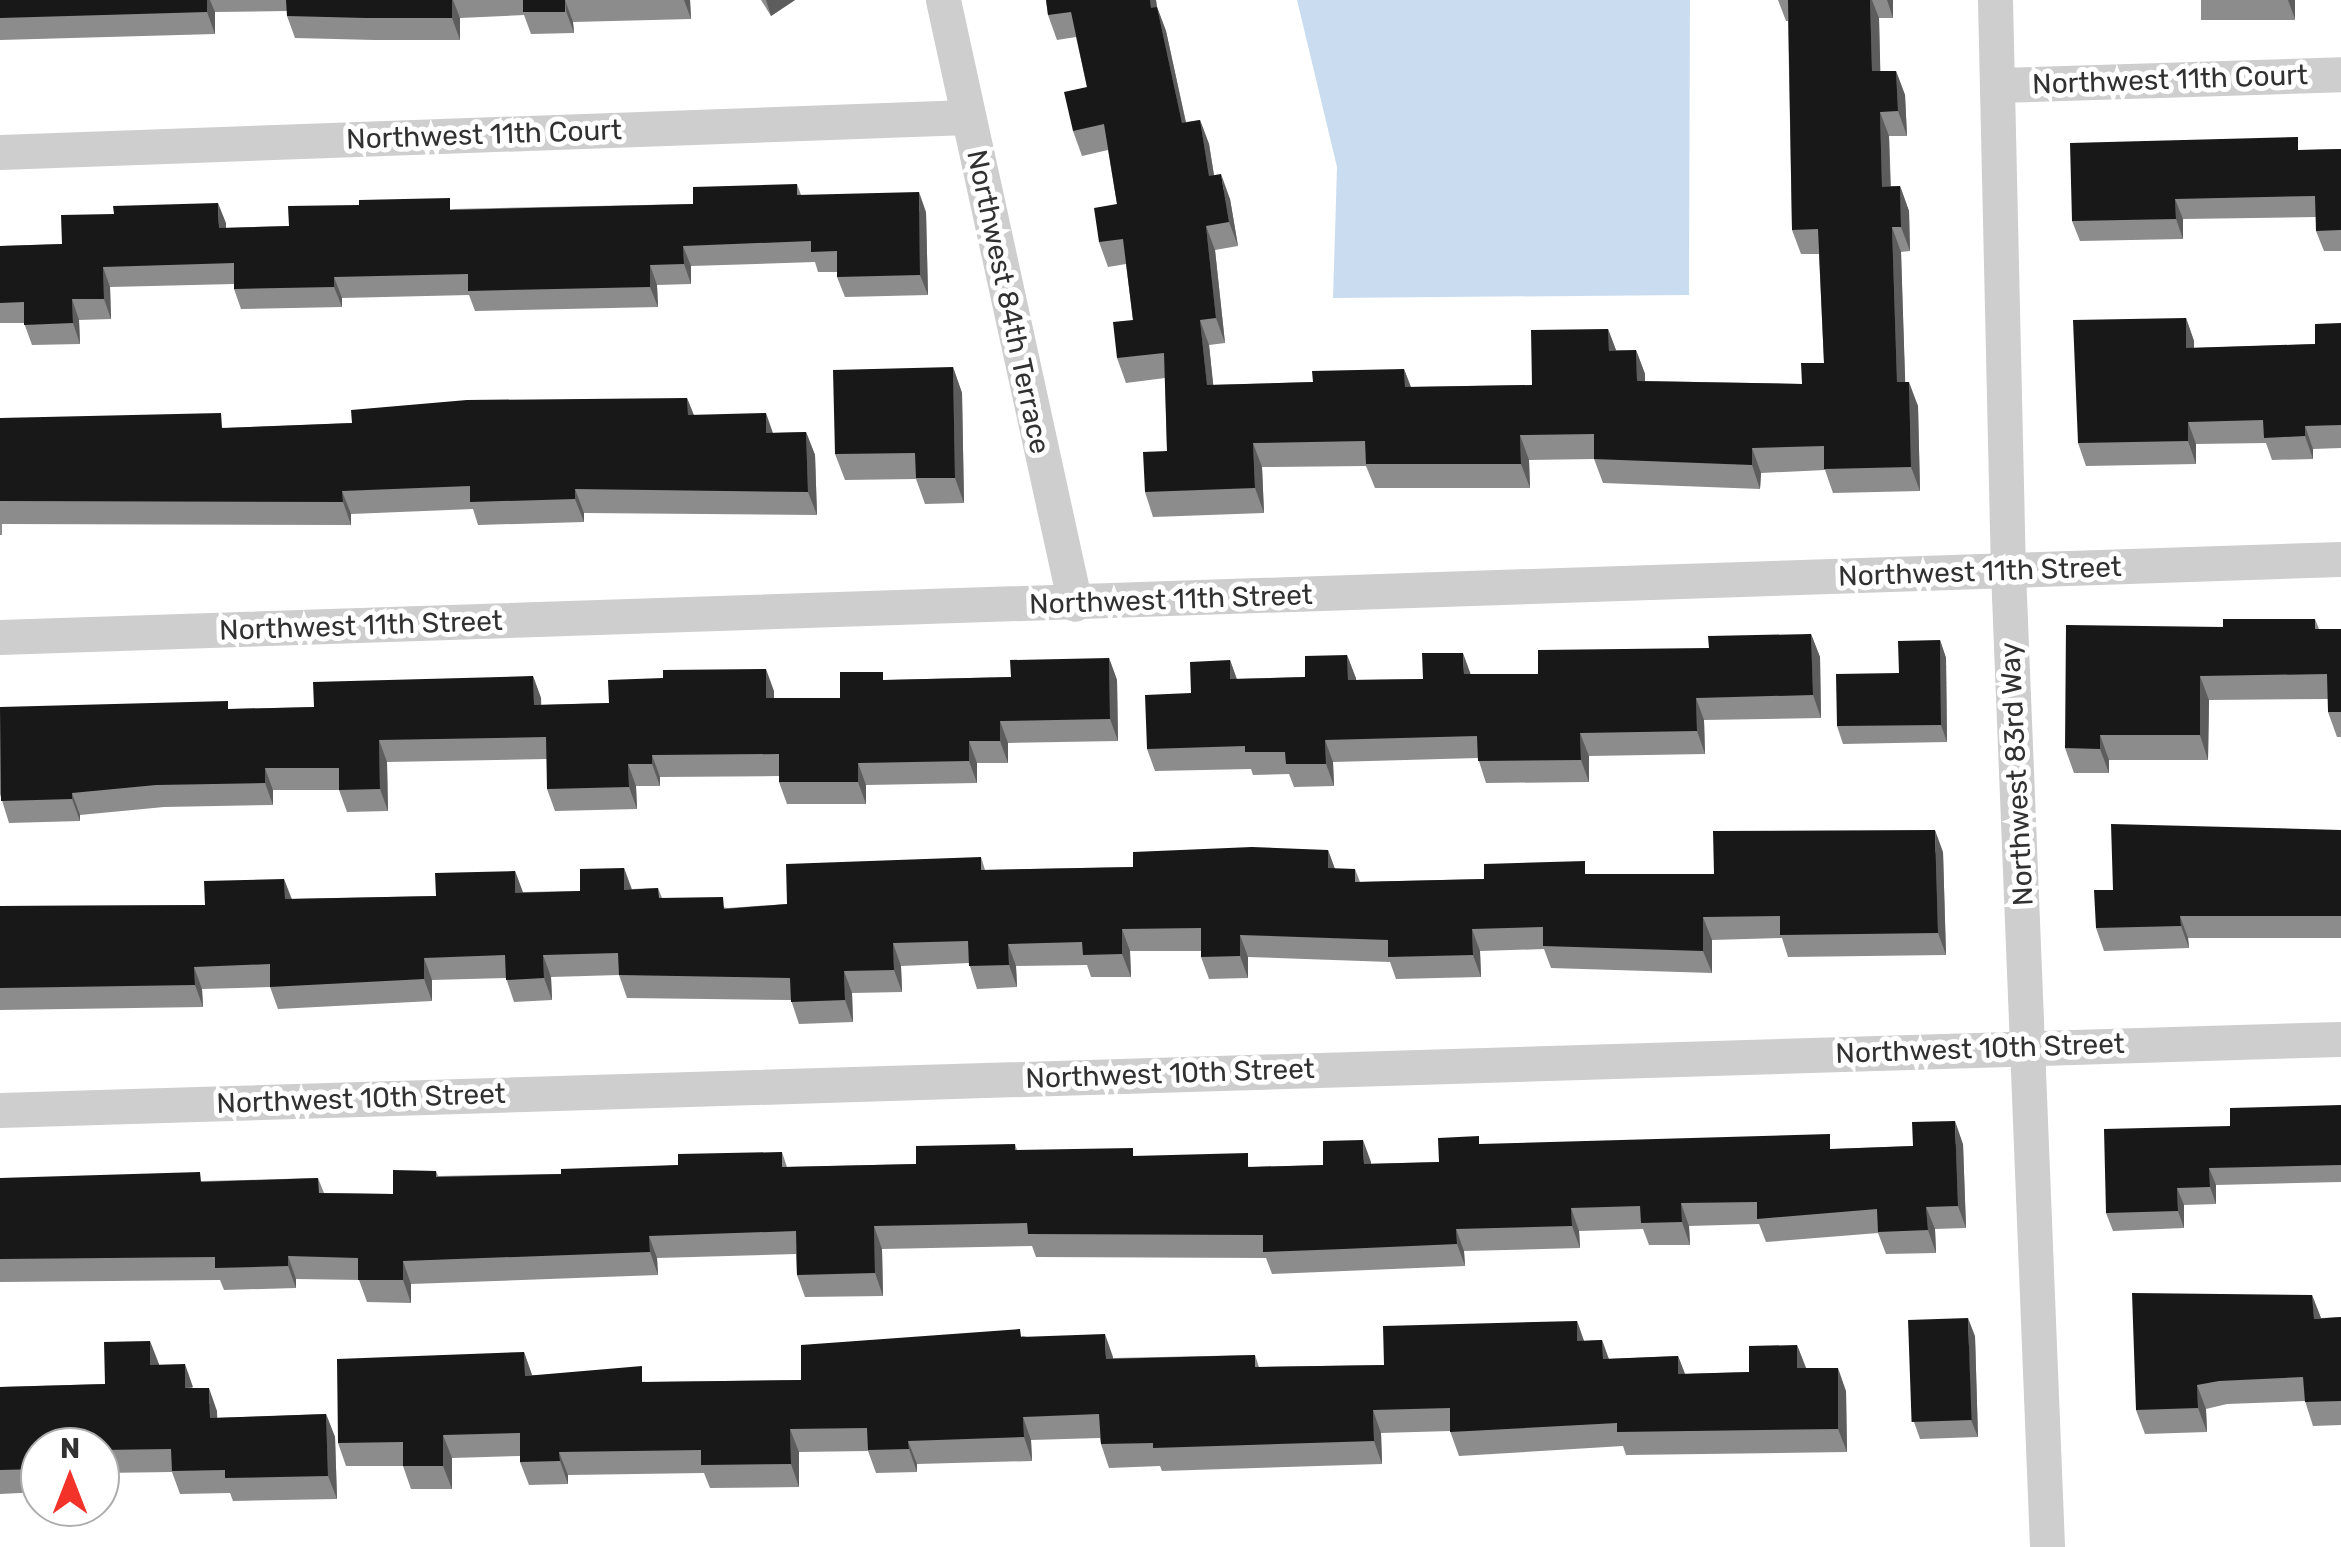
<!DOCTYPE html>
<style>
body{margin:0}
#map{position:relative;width:2341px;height:1547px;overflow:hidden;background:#fff;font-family:Rubik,sans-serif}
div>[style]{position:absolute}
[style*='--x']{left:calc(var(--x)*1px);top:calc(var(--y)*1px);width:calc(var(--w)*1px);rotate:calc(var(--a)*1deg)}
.water>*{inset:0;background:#caddf0}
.street>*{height:35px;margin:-17.5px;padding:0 17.5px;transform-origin:17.5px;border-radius:17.5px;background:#cecece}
.wall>*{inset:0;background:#8c8c8c;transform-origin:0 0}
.shaded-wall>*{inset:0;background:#5d5d5d}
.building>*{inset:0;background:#181818;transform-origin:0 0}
span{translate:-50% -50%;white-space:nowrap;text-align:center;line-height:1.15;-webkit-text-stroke:10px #fff;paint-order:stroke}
.street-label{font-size:28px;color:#313131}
.north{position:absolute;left:20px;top:1427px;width:100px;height:100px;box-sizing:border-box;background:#fff;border:2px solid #adadad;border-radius:50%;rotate:0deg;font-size:28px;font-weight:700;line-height:40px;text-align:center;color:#313131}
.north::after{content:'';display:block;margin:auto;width:35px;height:45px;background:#f33329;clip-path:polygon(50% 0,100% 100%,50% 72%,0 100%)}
</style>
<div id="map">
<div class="water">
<i style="clip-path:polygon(1297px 0,1690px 0,1689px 295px,1333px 298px,1337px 167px)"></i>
</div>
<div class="street">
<i style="--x:943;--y:0;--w:618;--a:77.67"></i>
<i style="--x:1995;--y:0;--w:571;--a:88.7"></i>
<i style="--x:2008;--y:571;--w:977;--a:87.71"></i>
<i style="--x:1998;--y:85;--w:343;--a:-1.8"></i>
<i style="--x:0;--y:152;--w:968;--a:-2.07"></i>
<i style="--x:0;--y:637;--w:2342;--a:-1.91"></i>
<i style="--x:0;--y:1110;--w:2342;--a:-1.74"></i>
</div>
<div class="wall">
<i style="clip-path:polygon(0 0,690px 0,691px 19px,573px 22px,574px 33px,531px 34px,524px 15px,460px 18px,460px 40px,374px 40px,295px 38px,287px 16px,287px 11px,215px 12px,215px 34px,0 40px)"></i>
<i style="clip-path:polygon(761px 0,795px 0,771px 16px)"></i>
<i style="clip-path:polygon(1046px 0,1156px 0,1157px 7px,1166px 31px,1186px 122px,1200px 120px,1209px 144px,1214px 175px,1230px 199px,1238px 246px,1215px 250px,1225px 343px,1209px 345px,1213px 385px,1313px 382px,1404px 369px,1411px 387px,1532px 385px,1608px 329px,1616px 350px,1636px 350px,1645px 374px,1645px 381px,1802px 384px,1824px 363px,1819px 254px,1801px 254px,1792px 230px,1788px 21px,1786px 21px,1778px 0,1893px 0,1893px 18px,1879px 18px,1880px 71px,1896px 71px,1905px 95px,1907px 136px,1889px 136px,1891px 186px,1900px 186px,1909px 211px,1910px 251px,1901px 252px,1905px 382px,1918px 406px,1920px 491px,1833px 493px,1825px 470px,1761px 473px,1760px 489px,1603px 483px,1594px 459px,1529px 460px,1530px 488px,1375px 488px,1366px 466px,1262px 467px,1264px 513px,1153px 517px,1145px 492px,1167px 451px,1165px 378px,1126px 383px,1117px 358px,1133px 320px,1126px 264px,1108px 267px,1099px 242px,1117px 204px,1108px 150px,1082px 156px,1073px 131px,1087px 87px,1076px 37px,1057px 40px,1048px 15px)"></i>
<i style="left:2201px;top:0;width:94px;height:20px"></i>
<i style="clip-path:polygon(2341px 149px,2341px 251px,2324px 251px,2316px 231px,2316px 217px,2183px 219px,2183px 239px,2080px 241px,2072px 221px,2303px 150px)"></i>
<i style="clip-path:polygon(797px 184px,801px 195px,926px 212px,928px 295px,845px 297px,837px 277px,837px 272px,818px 272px,815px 262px,691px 266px,691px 284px,657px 285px,658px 307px,475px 311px,469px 295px,342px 298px,342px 307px,241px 309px,234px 289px,234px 284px,110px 287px,111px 319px,79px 320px,80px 344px,32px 345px,24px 323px,0 323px,0 246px,62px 244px,226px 223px,226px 228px,289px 226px,454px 209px,693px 204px)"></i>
<i style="clip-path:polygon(2186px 318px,2194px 341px,2194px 348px,2315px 344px,2341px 323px,2341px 448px,2313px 449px,2313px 459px,2272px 460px,2266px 443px,2196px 444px,2196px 464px,2086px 466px,2078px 443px)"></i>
<i style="clip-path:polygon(953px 367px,962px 393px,964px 503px,925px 504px,916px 479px,845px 480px,835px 454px)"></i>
<i style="clip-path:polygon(687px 398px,694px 415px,773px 433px,806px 432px,815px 455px,817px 515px,584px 513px,584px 522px,478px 525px,473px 509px,351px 514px,351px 525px,2px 524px,2px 535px,0 535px,0 418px,227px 428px,352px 423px)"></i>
<i style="clip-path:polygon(2315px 619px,2319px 629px,2341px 629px,2341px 737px,2337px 737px,2328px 712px,2328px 699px,2209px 700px,2208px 760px,2109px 760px,2109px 773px,2074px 773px,2065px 748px,2223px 627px)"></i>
<i style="clip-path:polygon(1811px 634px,1820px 657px,1821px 718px,1704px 720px,1705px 754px,1589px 756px,1589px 782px,1486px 783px,1478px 758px,1333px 762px,1334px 786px,1294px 787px,1289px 774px,1253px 775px,1251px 769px,1155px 771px,1147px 749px,1191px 693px,1230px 660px,1237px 679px,1305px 677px,1347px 655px,1356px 680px,1423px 679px,1471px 674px,1538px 674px)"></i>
<i style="clip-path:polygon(1940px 640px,1946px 658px,1947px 742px,1843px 744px,1837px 726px)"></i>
<i style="clip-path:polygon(1109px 658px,1117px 680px,1118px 741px,1008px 743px,1008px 763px,977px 763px,977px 783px,866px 785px,866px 804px,787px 804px,779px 782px,779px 776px,660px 777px,660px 786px,636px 786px,637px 809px,555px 811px,547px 789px,547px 759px,387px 762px,388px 811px,347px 812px,339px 790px,273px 790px,273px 805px,164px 807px,80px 815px,80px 821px,9px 823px,0 794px,0 707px,231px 709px,314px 707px,533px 676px,541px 698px,541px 705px,609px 703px,774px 691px,774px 698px,840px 698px,886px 680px,1011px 677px)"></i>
<i style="clip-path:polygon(2341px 830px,2341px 938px,2188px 938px,2189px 948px,2104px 951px,2096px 928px,2113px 890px)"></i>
<i style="clip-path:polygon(1328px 850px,1335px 869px,1355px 869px,1360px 882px,1484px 879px,1589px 874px,1714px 874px,1943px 852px,1946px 955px,1788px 957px,1782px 938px,1712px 940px,1712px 973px,1551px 968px,1544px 949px,1480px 951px,1481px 977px,1396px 979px,1390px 962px,1248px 957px,1248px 978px,1209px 979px,1201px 957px,1201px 951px,1130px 951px,1131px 977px,1091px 977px,1087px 965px,1016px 966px,1017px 987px,977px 989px,969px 963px,901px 966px,902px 992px,852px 993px,853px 1022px,799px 1024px,791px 1000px,627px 998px,619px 975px,551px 977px,552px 1000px,514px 1002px,506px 978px,432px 980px,432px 1001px,278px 1009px,270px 987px,202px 989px,203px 1007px,0 1010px,0 906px,205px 905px,284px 879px,292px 899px,436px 896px,515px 871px,523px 892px,580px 891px,624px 868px,632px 889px,658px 888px,662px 898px,728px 908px,787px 904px,981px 857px,985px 870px,1133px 867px)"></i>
<i style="clip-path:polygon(2341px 1105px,2341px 1182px,2216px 1185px,2216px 1204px,2184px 1205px,2184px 1228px,2113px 1231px,2106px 1213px,2230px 1126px)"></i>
<i style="clip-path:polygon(1015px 1144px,1017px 1150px,1135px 1156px,1252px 1167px,1439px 1162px,1482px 1144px,1835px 1149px,1963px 1144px,1966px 1228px,1935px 1229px,1936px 1253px,1886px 1254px,1878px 1233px,1766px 1242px,1759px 1224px,1689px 1226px,1690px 1245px,1649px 1245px,1643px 1229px,1579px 1231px,1580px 1248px,1464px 1251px,1465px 1266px,1272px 1274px,1266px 1258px,1036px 1257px,1032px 1246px,882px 1249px,883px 1296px,805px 1297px,797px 1275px,796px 1254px,657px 1258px,658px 1275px,411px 1284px,411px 1303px,367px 1302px,359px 1280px,296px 1279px,296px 1288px,224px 1290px,220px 1280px,0 1282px,0 1178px,204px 1181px,318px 1178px,324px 1193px,393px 1194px,436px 1171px,438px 1176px,561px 1174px,678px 1165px,782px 1152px,787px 1167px,916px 1164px)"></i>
<i style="clip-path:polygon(2312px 1295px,2321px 1318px,2341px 1317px,2341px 1425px,2313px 1426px,2305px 1401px,2227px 1404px,2206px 1409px,2207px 1432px,2145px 1434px,2136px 1410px)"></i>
<i style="clip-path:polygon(1577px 1321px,1584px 1341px,1602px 1340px,1609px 1359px,1678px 1356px,1685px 1374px,1749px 1372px,1797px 1345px,1806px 1368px,1846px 1391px,1847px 1452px,1626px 1455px,1623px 1446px,1459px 1456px,1450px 1431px,1381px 1433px,1382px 1464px,1162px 1471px,1160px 1466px,1109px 1468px,1101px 1444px,1100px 1438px,1031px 1440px,1032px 1461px,917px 1464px,917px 1472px,876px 1473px,868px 1451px,799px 1452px,799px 1487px,710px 1488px,704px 1473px,568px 1475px,568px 1484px,529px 1485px,520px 1462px,520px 1456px,452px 1458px,452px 1489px,411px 1489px,403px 1466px,346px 1466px,338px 1443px,524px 1352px,532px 1375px,647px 1382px,801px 1380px,1023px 1336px,1113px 1358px,1255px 1355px,1259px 1367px,1384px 1365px)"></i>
<i style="clip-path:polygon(1975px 1336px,1978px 1437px,1920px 1439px,1914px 1422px)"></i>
<i style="clip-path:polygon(159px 1365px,193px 1388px,217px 1411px,217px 1418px,326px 1414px,335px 1437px,337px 1499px,233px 1501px,230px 1493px,180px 1494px,172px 1472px,102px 1473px,103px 1490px,100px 1490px,100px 1447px,40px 1447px,40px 1492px,0 1494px,0 1387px,105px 1384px)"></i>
</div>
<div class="shaded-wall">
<i style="clip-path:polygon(207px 0,210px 0,215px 12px,215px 34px,207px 12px)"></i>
<i style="clip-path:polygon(452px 0,453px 0,460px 18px,460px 40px,452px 18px)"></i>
<i style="clip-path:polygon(565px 0,573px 22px,574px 33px,566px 11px)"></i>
<i style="clip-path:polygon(684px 0,690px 0,691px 19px)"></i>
<i style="clip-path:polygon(766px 0,795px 0,771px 16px)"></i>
<i style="clip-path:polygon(1150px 0,1156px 0,1160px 32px,1151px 8px)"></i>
<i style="clip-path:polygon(1870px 0,1872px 0,1879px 18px,1881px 96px,1872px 71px)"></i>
<i style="clip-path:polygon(1887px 0,1893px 0,1893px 18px)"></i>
<i style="clip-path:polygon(2288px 0,2295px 0,2295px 19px)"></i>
<i style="clip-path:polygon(1157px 7px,1166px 31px,1191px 147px,1182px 123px)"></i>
<i style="clip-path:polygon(1896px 71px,1905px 95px,1907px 136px,1898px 111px)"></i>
<i style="clip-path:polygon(1880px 112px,1889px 136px,1891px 211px,1882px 187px)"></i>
<i style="clip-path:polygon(1200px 120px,1209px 144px,1218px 201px,1209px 176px)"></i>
<i style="clip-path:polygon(1221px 174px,1230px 199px,1238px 246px,1229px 222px)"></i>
<i style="clip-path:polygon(1900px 186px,1909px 211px,1910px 251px,1901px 227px)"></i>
<i style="clip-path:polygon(919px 192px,926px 212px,928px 295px,920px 275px)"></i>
<i style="clip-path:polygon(2175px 199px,2183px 219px,2183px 239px,2176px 219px)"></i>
<i style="clip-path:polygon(218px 203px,226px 223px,226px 248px,219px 228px)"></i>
<i style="clip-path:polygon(1206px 226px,1215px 250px,1225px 343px,1216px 318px)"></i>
<i style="clip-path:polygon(1892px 227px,1901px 252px,1906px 406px,1897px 382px)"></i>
<i style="clip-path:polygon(683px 246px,691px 266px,691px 284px,684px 264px)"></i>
<i style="clip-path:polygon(650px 265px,657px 285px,658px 307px,650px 287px)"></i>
<i style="clip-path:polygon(103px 267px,110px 287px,111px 319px,104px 299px)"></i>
<i style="clip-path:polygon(334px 277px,342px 298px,342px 307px,334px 287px)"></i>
<i style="clip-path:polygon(72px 299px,79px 320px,80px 344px,73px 323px)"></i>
<i style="clip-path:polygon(2186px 318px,2194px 341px,2194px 371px,2186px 348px)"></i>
<i style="clip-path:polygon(1200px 320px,1209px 345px,1216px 410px,1207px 385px)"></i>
<i style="clip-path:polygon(1608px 329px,1617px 353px,1609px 351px)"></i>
<i style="clip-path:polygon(1636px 350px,1645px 374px,1645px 405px,1637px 381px)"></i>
<i style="clip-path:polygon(953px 367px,962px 393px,964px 503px,955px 478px)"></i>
<i style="clip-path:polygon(1404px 369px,1413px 393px,1405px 387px)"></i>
<i style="clip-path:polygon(1909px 382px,1918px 406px,1920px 491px,1911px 467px)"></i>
<i style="clip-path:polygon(687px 398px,696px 421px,688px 415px)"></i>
<i style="clip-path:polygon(766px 413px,774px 436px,766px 433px)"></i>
<i style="clip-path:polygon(2188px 422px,2196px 444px,2196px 464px,2188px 441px)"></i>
<i style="clip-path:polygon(2305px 426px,2313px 449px,2313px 459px,2305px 436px)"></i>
<i style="clip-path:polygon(806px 432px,815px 455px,817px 515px,808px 492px)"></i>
<i style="clip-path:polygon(1520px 435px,1529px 460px,1530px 488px,1521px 464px)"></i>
<i style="clip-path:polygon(1253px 443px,1262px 467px,1264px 513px,1255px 488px)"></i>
<i style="clip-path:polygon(1752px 448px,1761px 473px,1760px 489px,1752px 465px)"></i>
<i style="clip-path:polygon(575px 489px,584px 513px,584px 522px,575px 499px)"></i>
<i style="clip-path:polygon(342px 491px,351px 514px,351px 525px,343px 502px)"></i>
<i style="clip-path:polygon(1811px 634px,1820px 657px,1821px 718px,1813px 695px)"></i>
<i style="clip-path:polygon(1940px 640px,1946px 658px,1947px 742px,1941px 725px)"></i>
<i style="clip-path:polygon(1463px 653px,1471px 675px,1464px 674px)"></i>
<i style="clip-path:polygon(1347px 655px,1356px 678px,1356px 703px,1348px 680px)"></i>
<i style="clip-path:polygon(1109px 658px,1117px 680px,1118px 741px,1110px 719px)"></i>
<i style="clip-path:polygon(1230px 660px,1238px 683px,1230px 679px)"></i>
<i style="clip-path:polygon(766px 669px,774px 691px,774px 720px,766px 698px)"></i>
<i style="clip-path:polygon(533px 676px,541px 698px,542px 727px,534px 705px)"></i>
<i style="clip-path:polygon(2200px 676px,2209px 700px,2208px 760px,2200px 735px)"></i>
<i style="clip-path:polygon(1696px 698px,1704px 720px,1705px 754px,1697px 731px)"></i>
<i style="clip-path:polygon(1000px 721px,1008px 743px,1008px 763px,1000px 741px)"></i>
<i style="clip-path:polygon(1580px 733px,1589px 756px,1589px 782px,1581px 760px)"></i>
<i style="clip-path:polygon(2100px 735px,2109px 760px,2109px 773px,2100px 749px)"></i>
<i style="clip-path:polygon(379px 740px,387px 762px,388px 811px,380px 789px)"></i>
<i style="clip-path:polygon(1325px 740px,1333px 762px,1334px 786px,1326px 764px)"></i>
<i style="clip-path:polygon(969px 741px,977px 763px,977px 783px,969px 761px)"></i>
<i style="clip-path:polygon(652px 755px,660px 777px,660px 786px,652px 764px)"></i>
<i style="clip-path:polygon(858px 763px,866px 785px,866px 804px,858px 782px)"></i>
<i style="clip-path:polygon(628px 764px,636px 786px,637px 809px,629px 787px)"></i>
<i style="clip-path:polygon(265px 768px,273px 790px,273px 805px,265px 783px)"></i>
<i style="clip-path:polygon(72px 793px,80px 815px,80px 821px,72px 799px)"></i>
<i style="clip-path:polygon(1935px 830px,1943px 852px,1946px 955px,1938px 933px)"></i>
<i style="clip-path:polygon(1328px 850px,1336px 872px,1328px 868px)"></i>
<i style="clip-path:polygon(624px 868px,632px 891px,624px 890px)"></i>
<i style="clip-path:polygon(515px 871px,523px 893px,515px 893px)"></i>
<i style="clip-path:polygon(284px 879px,292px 901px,285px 899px)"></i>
<i style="clip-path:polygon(2180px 916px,2188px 938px,2189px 948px,2181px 926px)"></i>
<i style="clip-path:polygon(1703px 917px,1712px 940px,1712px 973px,1703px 951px)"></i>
<i style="clip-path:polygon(1122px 929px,1130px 951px,1131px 977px,1122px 954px)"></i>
<i style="clip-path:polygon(1472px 929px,1480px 951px,1481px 977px,1473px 955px)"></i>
<i style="clip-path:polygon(1240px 935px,1248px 957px,1248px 978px,1240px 956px)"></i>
<i style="clip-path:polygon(893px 943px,901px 966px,902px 992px,894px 970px)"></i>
<i style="clip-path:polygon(1008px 944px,1016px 966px,1017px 987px,1009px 965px)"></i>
<i style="clip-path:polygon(543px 955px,551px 977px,552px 1000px,544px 978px)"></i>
<i style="clip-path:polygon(424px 958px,432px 980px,432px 1001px,424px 979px)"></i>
<i style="clip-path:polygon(194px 967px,202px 989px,203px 1007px,195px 985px)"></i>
<i style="clip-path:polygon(844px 971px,852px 993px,853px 1022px,845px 1000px)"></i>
<i style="clip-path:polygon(1955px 1121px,1963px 1144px,1966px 1228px,1958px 1206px)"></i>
<i style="clip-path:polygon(1363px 1140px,1371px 1162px,1372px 1187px,1364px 1164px)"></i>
<i style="clip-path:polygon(2209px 1168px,2216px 1185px,2216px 1204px,2210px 1187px)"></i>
<i style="clip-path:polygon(2177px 1188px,2184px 1205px,2184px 1228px,2178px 1211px)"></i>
<i style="clip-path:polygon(1681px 1203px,1689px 1226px,1690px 1245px,1682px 1222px)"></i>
<i style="clip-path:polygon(1926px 1207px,1935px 1229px,1936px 1253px,1928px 1230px)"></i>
<i style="clip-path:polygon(1571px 1208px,1579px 1231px,1580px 1248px,1572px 1226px)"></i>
<i style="clip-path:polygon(874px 1226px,882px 1249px,883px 1296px,875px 1273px)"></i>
<i style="clip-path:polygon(1456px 1229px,1464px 1251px,1465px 1266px,1457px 1244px)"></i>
<i style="clip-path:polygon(649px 1236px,657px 1258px,658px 1275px,650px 1252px)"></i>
<i style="clip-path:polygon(288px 1256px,296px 1279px,296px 1288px,288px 1266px)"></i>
<i style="clip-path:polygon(403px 1261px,411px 1284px,411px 1303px,403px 1280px)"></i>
<i style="clip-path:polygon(2312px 1295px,2321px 1318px,2314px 1319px)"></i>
<i style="clip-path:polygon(1968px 1318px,1975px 1336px,1978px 1437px,1971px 1420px)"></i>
<i style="clip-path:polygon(1577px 1321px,1585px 1344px,1577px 1341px)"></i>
<i style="clip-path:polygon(1105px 1334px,1113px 1357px,1114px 1382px,1106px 1359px)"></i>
<i style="clip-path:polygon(1602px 1340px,1610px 1363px,1603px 1359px)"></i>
<i style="clip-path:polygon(150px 1341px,159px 1364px,159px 1388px,150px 1365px)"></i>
<i style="clip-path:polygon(1797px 1345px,1806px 1368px,1797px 1368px)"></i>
<i style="clip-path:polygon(524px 1352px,532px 1375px,525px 1376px)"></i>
<i style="clip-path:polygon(1678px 1356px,1687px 1379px,1678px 1374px)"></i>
<i style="clip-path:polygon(185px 1364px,193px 1387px,185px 1388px)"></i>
<i style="clip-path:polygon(1838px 1368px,1846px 1391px,1847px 1452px,1838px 1429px)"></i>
<i style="clip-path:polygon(2197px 1385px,2206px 1409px,2207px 1432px,2198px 1408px)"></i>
<i style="clip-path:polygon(209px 1388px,217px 1411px,218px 1441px,210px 1418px)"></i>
<i style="clip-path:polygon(1373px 1410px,1381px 1433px,1382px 1464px,1374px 1441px)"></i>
<i style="clip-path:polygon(326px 1414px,335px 1437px,337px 1499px,328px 1476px)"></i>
<i style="clip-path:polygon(1023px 1417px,1031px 1440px,1032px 1461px,1024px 1437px)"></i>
<i style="clip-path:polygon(790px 1429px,799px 1452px,799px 1487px,791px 1464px)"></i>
<i style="clip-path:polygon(443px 1435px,452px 1458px,452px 1489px,443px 1466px)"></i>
<i style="clip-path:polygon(908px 1441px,917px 1464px,917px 1472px,909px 1449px)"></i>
<i style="clip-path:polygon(559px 1452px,568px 1475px,568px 1484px,560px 1461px)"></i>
<i style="clip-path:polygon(100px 1467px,102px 1473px,103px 1490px,100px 1482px)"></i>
</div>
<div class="building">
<i style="clip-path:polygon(0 0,207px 0,207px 12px,0 18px)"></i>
<i style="clip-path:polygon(286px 0,452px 0,452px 18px,366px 18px,287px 16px)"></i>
<i style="left:523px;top:0;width:42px;height:12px"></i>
<i style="clip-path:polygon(1046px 0,1150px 0,1151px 8px,1157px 7px,1182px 123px,1200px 120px,1209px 176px,1221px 174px,1229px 222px,1206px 226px,1216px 318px,1200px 320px,1207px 385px,1313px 382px,1312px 371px,1404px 369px,1405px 387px,1532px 385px,1531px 330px,1608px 329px,1609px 351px,1636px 350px,1637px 381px,1802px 384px,1801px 363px,1824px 363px,1818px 229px,1792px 230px,1788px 0,1870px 0,1872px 71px,1896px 71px,1898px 111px,1880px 112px,1882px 187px,1900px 186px,1901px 227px,1892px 227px,1897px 382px,1909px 382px,1911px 467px,1824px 469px,1824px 446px,1752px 448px,1752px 465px,1594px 459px,1594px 434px,1520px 435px,1521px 464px,1366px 464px,1365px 441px,1253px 443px,1255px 488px,1145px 492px,1143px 452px,1167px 451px,1164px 353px,1117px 358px,1113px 322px,1133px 320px,1123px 239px,1099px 242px,1094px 208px,1117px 204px,1104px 124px,1073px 131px,1064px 92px,1087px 87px,1071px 12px,1048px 15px)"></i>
<i style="clip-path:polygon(2298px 137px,2298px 150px,2341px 149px,2341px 230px,2316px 231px,2315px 196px,2175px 199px,2176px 219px,2072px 221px,2070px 143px)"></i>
<i style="clip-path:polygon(797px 184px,797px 195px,919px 192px,920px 275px,837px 277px,837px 251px,811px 252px,811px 241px,683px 246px,684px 264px,650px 265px,650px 287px,468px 291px,468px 274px,334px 277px,334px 287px,234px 289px,234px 263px,103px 267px,104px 299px,72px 299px,73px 323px,24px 325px,24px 302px,0 303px,0 246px,62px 244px,61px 215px,114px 214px,113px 206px,218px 203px,219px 228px,289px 226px,288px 206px,359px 205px,359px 200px,450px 198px,450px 210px,693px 204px,693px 187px)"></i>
<i style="clip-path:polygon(2186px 318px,2186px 348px,2315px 344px,2315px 324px,2341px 323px,2341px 425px,2305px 426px,2305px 436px,2264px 438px,2263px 420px,2188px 422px,2188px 441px,2078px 443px,2073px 320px)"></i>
<i style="clip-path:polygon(953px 367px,955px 478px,916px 478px,915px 453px,835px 454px,833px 370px)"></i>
<i style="clip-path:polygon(687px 398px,688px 415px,766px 413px,766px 433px,806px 432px,808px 492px,575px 489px,575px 499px,470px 502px,470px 486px,342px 491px,343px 502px,0 501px,0 418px,221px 413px,222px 428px,352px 423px,351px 410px,467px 400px)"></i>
<i style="clip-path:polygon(2223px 619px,2315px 619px,2315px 629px,2341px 629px,2341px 712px,2328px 712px,2327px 674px,2200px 676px,2200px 735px,2100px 735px,2100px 749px,2065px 748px,2066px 625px,2223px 627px)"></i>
<i style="clip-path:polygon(1811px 634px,1813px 695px,1696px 698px,1697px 731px,1580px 733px,1581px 760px,1478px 761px,1477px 736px,1325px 740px,1326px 764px,1286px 764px,1285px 752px,1245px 752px,1245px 746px,1147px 749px,1145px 695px,1191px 693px,1190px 662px,1230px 660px,1230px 679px,1305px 677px,1305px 656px,1347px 655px,1348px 680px,1423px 679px,1422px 653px,1463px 653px,1464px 674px,1538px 674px,1538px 650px,1709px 648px,1708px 636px)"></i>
<i style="clip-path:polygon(1940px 640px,1941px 725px,1837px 726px,1836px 674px,1899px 673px,1898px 641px)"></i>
<i style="clip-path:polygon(1109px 658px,1110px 719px,1000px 721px,1000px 741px,969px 741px,969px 761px,858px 763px,858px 782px,779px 782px,779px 754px,652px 755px,652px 764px,628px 764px,629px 787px,547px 789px,546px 737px,379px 740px,380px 789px,339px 790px,339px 768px,265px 768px,265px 783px,156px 785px,72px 793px,72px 799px,1px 801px,0 707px,228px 701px,228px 709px,314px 707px,313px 682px,533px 676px,534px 705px,609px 703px,608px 680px,663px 678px,663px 670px,766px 669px,766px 698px,840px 698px,840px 672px,883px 672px,883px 680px,1011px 677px,1010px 660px)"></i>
<i style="clip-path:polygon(2111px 824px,2341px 830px,2341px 916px,2180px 916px,2181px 926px,2096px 928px,2094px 890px,2113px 890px)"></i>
<i style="clip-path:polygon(1935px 830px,1938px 933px,1780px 935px,1780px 916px,1703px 917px,1703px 951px,1543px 946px,1543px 927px,1472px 929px,1473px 955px,1388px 957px,1388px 940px,1240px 935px,1240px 956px,1201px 957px,1201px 928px,1122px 929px,1122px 954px,1083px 955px,1082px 942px,1008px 944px,1009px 965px,969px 966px,968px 941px,893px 943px,894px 970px,844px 971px,845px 1000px,791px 1002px,790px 978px,619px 975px,618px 953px,543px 955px,544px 978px,506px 980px,505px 955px,424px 958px,424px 979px,270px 987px,270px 964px,194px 967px,195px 985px,0 988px,0 906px,205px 905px,204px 881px,284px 879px,285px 899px,436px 896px,435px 873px,515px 871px,515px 893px,580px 891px,580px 869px,624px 868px,624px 890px,658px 888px,659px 898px,723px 897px,724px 909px,787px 904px,786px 864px,981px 857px,981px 870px,1133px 867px,1133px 852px,1252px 847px,1328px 850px,1328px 868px,1355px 869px,1355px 882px,1484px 879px,1484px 864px,1585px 861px,1585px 874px,1714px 874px,1713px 831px)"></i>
<i style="clip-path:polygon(2341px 1105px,2341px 1165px,2209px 1168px,2210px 1187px,2177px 1188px,2178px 1211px,2106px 1213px,2104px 1129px,2230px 1126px,2230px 1108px)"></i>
<i style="clip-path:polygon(1955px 1121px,1958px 1206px,1926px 1207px,1928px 1230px,1878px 1232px,1877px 1209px,1757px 1219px,1757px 1202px,1681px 1203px,1682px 1222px,1641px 1223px,1640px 1206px,1571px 1208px,1572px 1226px,1456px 1229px,1457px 1244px,1343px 1249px,1263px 1252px,1263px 1235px,1028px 1234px,1027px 1223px,874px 1226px,875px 1273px,797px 1275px,796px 1231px,649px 1236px,650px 1252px,403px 1261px,403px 1280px,358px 1280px,358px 1258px,288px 1256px,288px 1266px,215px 1268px,215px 1257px,0 1259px,0 1178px,200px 1172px,201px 1182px,318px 1178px,319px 1193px,393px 1194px,393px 1170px,436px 1171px,436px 1177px,561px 1174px,561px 1169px,678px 1165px,678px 1154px,782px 1152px,782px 1167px,916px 1164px,916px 1146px,1015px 1144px,1015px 1150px,1133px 1148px,1133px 1156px,1248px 1153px,1248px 1167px,1323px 1165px,1323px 1141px,1363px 1140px,1364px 1164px,1439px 1162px,1438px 1138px,1479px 1136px,1479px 1144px,1830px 1134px,1830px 1149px,1913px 1146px,1912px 1122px)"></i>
<i style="clip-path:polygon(2132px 1293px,2312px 1295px,2314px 1319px,2341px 1317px,2341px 1401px,2305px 1402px,2303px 1377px,2219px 1381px,2197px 1385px,2198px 1408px,2136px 1410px)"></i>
<i style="left:1968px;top:1318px;width:102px;height:60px;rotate:88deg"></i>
<i style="clip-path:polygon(1577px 1321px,1577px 1341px,1602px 1340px,1603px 1359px,1678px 1356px,1678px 1374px,1749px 1372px,1749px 1346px,1797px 1345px,1797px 1368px,1838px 1368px,1838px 1429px,1617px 1432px,1617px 1423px,1450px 1432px,1450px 1408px,1373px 1410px,1374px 1441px,1153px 1448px,1153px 1443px,1101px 1444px,1099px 1414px,1023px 1417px,1024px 1437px,908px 1441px,909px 1449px,868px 1450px,867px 1428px,790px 1429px,791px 1464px,701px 1465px,701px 1450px,559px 1452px,560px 1461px,520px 1462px,520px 1433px,443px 1435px,443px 1466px,403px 1466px,403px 1442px,338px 1443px,337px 1359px,524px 1352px,525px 1376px,642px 1366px,642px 1382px,801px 1380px,801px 1345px,1020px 1329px,1021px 1337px,1105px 1334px,1106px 1359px,1255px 1355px,1255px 1367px,1384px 1365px,1383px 1326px)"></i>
<i style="clip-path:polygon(150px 1341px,150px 1365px,185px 1364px,185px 1388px,209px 1388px,210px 1418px,326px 1414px,328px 1476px,225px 1478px,225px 1470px,172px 1471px,171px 1449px,100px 1450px,100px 1447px,40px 1447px,40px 1469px,0 1470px,0 1387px,105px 1384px,104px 1342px)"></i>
</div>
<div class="street-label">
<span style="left:2170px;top:80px;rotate:-2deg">Northwest 11th Court</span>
<span style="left:484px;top:135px;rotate:-2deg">Northwest 11th Court</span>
<span style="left:1008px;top:302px;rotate:78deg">Northwest 84th Terrace</span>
<span style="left:1980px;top:572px;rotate:-2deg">Northwest 11th Street</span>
<span style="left:1171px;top:600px;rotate:-2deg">Northwest 11th Street</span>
<span style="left:361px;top:626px;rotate:-2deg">Northwest 11th Street</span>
<span style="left:2017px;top:774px;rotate:-93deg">Northwest 83rd Way</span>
<span style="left:1980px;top:1049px;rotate:-2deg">Northwest 10th Street</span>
<span style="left:1170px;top:1074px;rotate:-2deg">Northwest 10th Street</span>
<span style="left:361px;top:1099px;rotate:-2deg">Northwest 10th Street</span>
</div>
<div class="north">N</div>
</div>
